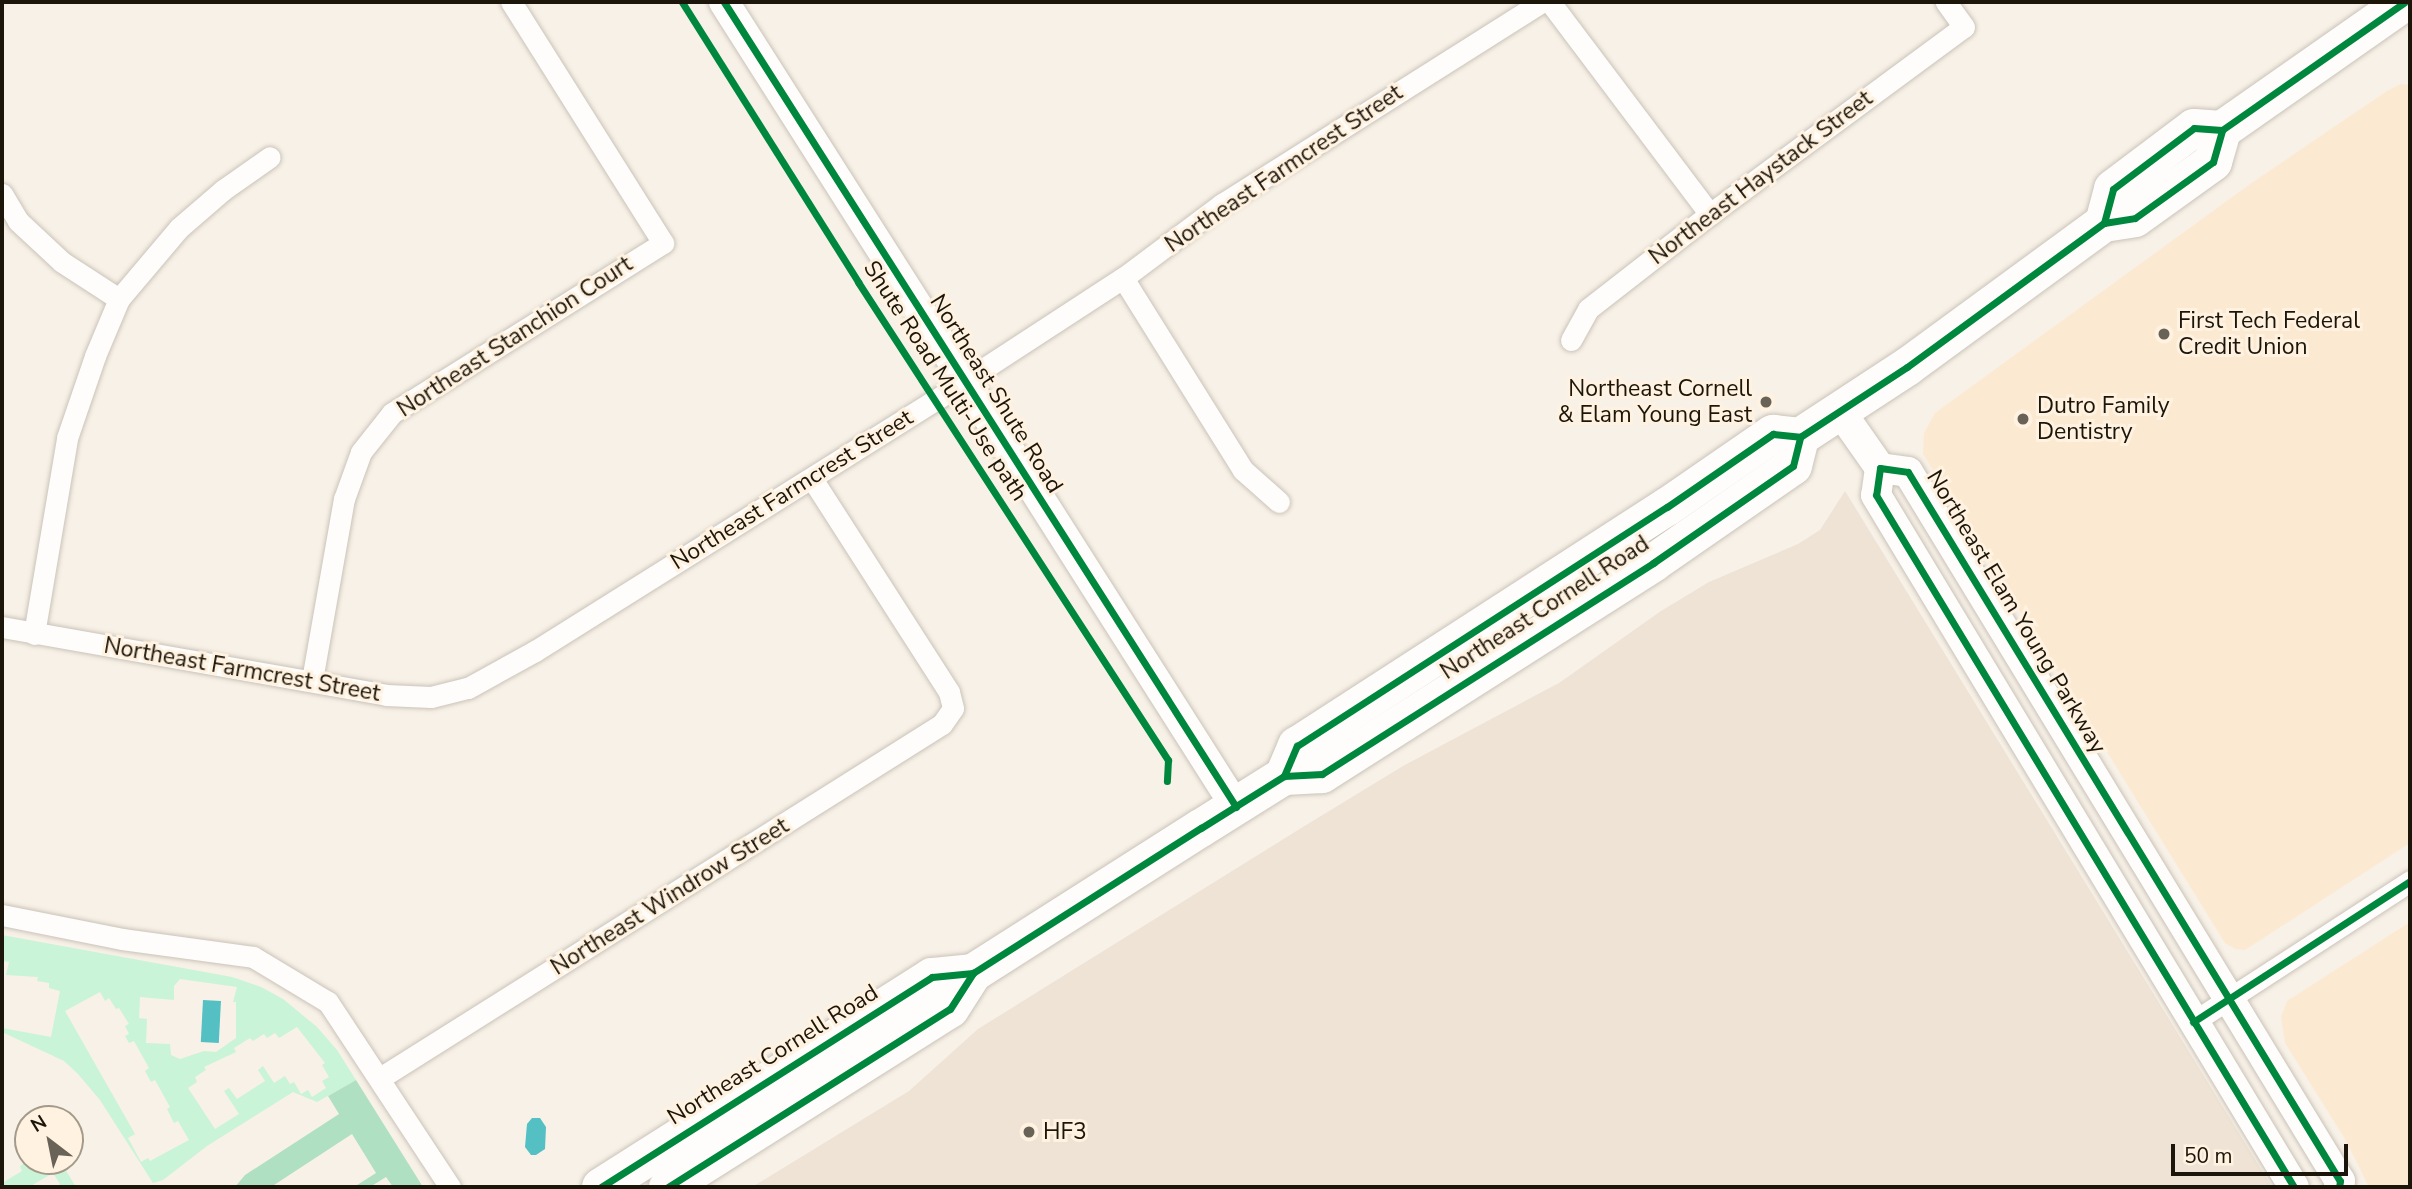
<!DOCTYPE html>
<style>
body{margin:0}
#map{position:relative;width:2412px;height:1189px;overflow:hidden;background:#f8f1e7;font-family:"Nunito Sans",sans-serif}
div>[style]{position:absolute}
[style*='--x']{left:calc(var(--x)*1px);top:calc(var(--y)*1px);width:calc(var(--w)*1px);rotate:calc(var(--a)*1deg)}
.built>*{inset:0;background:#fbead1}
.industrial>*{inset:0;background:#eee3d5}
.green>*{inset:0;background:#c9f4d7}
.forest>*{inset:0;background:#b0e0c2}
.water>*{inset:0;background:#54c0c3;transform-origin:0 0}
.roads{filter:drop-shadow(0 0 2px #cac3b9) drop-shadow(0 0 2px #cac3b9)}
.street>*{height:21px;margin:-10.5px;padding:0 10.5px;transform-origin:10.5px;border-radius:10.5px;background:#fefdfb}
.secondary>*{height:30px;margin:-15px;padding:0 15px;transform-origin:15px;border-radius:15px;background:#fefdfb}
.highway>*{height:38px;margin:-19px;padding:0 19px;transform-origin:19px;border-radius:19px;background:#fefdfb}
.cycleway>*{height:7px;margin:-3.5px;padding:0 3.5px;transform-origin:3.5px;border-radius:3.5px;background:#00873e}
.dots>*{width:19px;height:19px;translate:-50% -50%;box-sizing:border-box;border:4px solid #fff2e0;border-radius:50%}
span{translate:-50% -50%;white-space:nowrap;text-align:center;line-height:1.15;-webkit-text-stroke:6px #fff2e0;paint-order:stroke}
.street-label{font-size:23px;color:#1c150a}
.poi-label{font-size:23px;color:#1c150a}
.left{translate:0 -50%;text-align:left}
.right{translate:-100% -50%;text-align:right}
.frame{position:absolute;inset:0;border:4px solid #1c150a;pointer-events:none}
.north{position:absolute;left:14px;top:1105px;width:70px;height:70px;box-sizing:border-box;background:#fff2e0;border:2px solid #a49a8a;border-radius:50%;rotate:328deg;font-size:19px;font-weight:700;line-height:28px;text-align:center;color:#1c150a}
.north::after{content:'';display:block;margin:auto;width:24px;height:32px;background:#696257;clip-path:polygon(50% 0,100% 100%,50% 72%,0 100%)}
.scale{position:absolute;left:2171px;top:1144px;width:177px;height:32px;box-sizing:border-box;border:4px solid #1c150a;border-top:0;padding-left:9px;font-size:21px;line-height:24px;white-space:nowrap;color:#1c150a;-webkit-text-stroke:5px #fff2e0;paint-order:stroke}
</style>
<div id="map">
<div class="built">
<i style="clip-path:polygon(2401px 84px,2410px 85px,2410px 843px,2245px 950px,2235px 949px,2225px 943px,1923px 454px,1924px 433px,1935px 413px,2253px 182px,2387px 91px)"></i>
<i style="clip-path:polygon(2410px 922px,2410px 1187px,2369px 1187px,2345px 1139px,2285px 1043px,2281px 1017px,2287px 1001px)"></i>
</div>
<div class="industrial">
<i style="clip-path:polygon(1845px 491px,2272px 1187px,752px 1187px,909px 1091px,978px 1029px,1298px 830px,1403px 766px,1559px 683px,1661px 611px,1709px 582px,1798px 544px,1820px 530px)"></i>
</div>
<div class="green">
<i style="clip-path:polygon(evenodd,2px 935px,232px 977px,261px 987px,283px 999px,317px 1027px,337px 1050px,356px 1080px,317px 1102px,293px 1092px,207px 1146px,163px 1180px,153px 1183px,100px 1100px,78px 1074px,64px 1061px,2px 1032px,2px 1028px,51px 1037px,60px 991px,49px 988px,49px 983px,37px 981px,38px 977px,6px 975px,9px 962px,2px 961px,2px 935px,180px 979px,237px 987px,233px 1002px,236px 1002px,236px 1038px,216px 1052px,204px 1051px,180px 1059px,171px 1055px,170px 1044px,146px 1043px,147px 1019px,139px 1018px,140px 997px,174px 1000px,174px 986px,180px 979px,2px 935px,100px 992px,105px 1001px,109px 998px,116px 1009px,119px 1008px,129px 1024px,125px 1026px,129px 1034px,125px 1036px,129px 1043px,134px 1041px,149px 1068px,145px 1071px,151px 1082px,155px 1080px,170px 1107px,167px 1109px,174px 1123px,178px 1121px,189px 1140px,150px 1161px,148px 1158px,141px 1162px,128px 1138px,135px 1134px,65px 1011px,100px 992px,2px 935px,297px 1027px,325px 1063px,322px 1065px,329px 1077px,322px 1081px,326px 1088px,312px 1097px,308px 1090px,301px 1094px,294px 1082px,290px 1084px,285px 1076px,274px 1083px,263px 1066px,258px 1070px,265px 1081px,237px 1099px,229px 1088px,224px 1091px,239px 1114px,215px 1129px,188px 1088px,197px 1082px,195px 1077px,206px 1070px,204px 1067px,236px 1052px,234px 1048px,250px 1038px,253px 1041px,264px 1034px,267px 1038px,275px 1033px,279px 1038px,297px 1027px)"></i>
<i style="clip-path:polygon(28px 1161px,60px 1161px,76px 1187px,57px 1187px,60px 1184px,53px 1173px,29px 1187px,2px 1187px,2px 1183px,22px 1171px,20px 1166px)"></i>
</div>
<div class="forest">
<i style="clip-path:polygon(356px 1080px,423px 1187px,393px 1187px,386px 1177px,370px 1187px,354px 1187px,376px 1173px,352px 1134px,271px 1187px,235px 1187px,245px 1175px,339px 1114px,328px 1096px)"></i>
</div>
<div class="water">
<i style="left:203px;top:1000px;width:18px;height:42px;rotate:3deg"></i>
<i style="clip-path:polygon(532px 1118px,540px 1118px,546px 1127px,545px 1149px,536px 1155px,531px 1155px,525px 1147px,527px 1124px)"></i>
</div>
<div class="roads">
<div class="street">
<i style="--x:1550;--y:2;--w:266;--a:53"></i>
<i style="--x:2;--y:194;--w:31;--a:59"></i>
<i style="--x:18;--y:221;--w:60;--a:43"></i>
<i style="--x:62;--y:262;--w:68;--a:33"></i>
<i style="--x:1123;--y:278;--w:226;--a:58"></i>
<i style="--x:1243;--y:470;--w:48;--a:41.6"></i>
<i style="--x:1571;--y:340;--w:35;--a:-61"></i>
<i style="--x:1588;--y:309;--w:155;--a:-37.9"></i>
<i style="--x:1710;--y:214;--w:315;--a:-36.4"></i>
<i style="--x:1964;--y:27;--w:31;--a:-126"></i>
<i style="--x:2;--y:627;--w:390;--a:10"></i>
<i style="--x:386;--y:695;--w:45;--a:2.5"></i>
<i style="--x:431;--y:697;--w:38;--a:-14"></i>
<i style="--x:468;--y:688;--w:77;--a:-28.9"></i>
<i style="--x:535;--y:651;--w:471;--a:-32.1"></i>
<i style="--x:934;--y:401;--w:225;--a:-33.1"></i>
<i style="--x:1123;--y:278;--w:124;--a:-36.8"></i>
<i style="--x:1222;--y:204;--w:378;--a:-32.3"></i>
<i style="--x:34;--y:634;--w:199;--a:-80.4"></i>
<i style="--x:67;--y:438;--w:87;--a:-71.1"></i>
<i style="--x:95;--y:356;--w:62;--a:-67.2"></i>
<i style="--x:119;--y:299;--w:93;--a:-49.8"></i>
<i style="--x:179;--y:228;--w:58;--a:-40.8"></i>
<i style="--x:223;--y:190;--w:57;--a:-35.1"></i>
<i style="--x:312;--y:680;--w:184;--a:-80"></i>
<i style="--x:344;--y:499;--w:50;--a:-70.1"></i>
<i style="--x:361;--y:452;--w:50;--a:-51.5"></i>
<i style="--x:392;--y:413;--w:320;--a:-32.1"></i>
<i style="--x:663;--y:243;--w:285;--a:-122.2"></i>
<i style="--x:2;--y:915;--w:122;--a:11.3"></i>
<i style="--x:122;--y:939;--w:132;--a:7.8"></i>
<i style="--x:253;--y:957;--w:87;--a:31"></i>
<i style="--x:328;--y:1002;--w:222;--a:56.6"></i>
<i style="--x:2193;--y:1022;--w:259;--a:-33"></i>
<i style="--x:380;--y:1078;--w:664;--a:-32.21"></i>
<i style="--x:942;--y:724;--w:19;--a:-55"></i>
<i style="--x:953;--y:708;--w:16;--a:-104"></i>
<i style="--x:949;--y:692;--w:253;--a:-122.7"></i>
</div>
<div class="secondary">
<i style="--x:724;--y:2;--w:954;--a:57.54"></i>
<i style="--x:1840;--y:411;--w:70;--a:54.9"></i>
<i style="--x:1880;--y:468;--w:28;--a:8"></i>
<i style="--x:1908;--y:472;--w:830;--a:58.65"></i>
<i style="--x:2340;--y:1181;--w:6;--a:99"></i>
<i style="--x:1880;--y:468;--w:27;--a:98"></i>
<i style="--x:1876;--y:495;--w:808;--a:58.87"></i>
</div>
<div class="highway">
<i style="--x:2104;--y:223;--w:35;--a:-75"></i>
<i style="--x:2113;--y:189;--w:101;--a:-37"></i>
<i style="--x:2194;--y:128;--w:28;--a:4"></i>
<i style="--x:2222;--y:130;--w:223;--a:-35"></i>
<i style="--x:1284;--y:776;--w:33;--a:-67"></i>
<i style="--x:1297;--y:746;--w:440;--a:-32.9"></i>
<i style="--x:1667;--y:507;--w:129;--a:-34.6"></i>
<i style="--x:1773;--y:434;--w:27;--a:6"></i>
<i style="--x:1800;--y:437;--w:128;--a:-33.2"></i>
<i style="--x:1907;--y:367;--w:244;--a:-36.2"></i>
<i style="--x:2104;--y:223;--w:31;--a:-9"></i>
<i style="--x:2135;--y:218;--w:96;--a:-35.7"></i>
<i style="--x:2213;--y:162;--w:33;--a:-74"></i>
<i style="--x:601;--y:1187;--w:392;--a:-32.4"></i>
<i style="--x:932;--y:977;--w:41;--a:-5.6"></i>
<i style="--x:668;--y:1187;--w:333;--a:-32.3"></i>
<i style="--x:950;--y:1009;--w:43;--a:-57.4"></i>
<i style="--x:973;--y:973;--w:270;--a:-32.5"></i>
<i style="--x:1201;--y:828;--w:98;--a:-32.1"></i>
<i style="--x:1284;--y:776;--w:38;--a:-3"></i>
<i style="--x:1322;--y:774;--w:393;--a:-32.5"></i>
<i style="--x:1653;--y:563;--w:170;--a:-34.7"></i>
<i style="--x:1793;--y:466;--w:30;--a:-76"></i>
</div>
</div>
<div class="cycleway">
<i style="--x:682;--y:2;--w:331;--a:57.8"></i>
<i style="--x:858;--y:282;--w:570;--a:57.04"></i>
<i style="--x:1168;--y:760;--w:21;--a:93"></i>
<i style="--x:724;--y:2;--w:954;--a:57.54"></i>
<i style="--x:2104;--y:223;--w:35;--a:-75"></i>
<i style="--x:2113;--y:189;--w:101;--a:-37"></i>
<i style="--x:2194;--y:128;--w:28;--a:4"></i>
<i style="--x:2222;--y:130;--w:223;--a:-35"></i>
<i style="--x:1880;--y:468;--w:28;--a:8"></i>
<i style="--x:1908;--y:472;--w:830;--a:58.65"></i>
<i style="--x:2340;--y:1181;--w:6;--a:99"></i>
<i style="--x:1880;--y:468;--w:27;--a:98"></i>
<i style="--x:1876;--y:495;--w:808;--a:58.87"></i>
<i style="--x:1284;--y:776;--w:33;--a:-67"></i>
<i style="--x:1297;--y:746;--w:440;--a:-32.9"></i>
<i style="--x:1667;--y:507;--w:129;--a:-34.6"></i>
<i style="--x:1773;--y:434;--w:27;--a:6"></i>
<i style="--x:1800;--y:437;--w:128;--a:-33.2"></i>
<i style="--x:1907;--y:367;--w:244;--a:-36.2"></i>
<i style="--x:2104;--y:223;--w:31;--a:-9"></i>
<i style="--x:2135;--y:218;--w:96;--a:-35.7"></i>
<i style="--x:2213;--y:162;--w:33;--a:-74"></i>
<i style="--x:2193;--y:1022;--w:259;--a:-33"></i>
<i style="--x:601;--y:1187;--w:392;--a:-32.4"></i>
<i style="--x:932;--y:977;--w:41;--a:-5.6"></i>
<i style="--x:668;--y:1187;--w:333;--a:-32.3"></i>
<i style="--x:950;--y:1009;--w:43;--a:-57.4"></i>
<i style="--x:973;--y:973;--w:270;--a:-32.5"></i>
<i style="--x:1201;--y:828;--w:98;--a:-32.1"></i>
<i style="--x:1284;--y:776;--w:38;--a:-3"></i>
<i style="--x:1322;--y:774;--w:393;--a:-32.5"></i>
<i style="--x:1653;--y:563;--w:170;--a:-34.7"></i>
<i style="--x:1793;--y:466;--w:30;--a:-76"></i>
</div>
<div class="dots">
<i style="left:2164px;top:334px;background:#696257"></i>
<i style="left:1766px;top:402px;background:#696257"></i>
<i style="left:2023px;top:419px;background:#696257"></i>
<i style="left:1029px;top:1132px;background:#696257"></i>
</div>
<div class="street-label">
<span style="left:1284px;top:169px;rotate:-34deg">Northeast Farmcrest Street</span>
<span style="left:1761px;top:178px;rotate:-37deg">Northeast Haystack Street</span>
<span style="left:515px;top:337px;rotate:-33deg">Northeast Stanchion Court</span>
<span style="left:945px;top:381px;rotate:57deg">Shute Road Multi-Use path</span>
<span style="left:996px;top:394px;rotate:58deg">Northeast Shute Road</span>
<span style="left:792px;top:490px;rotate:-32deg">Northeast Farmcrest Street</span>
<span style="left:1545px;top:608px;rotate:-33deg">Northeast Cornell Road</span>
<span style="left:2016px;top:612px;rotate:59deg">Northeast Elam Young Parkway</span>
<span style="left:242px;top:670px;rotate:10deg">Northeast Farmcrest Street</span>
<span style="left:670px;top:897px;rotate:-32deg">Northeast Windrow Street</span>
<span style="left:773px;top:1055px;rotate:-32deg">Northeast Cornell Road</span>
</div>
<div class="poi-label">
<span class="left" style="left:2178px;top:334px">First Tech Federal<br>Credit Union</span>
<span class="right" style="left:1752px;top:402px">Northeast Cornell<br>&amp; Elam Young East</span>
<span class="left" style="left:2037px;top:419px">Dutro Family<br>Dentistry</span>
<span class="left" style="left:1043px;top:1132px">HF3</span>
</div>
<div class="frame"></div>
<div class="north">N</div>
<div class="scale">50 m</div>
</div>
